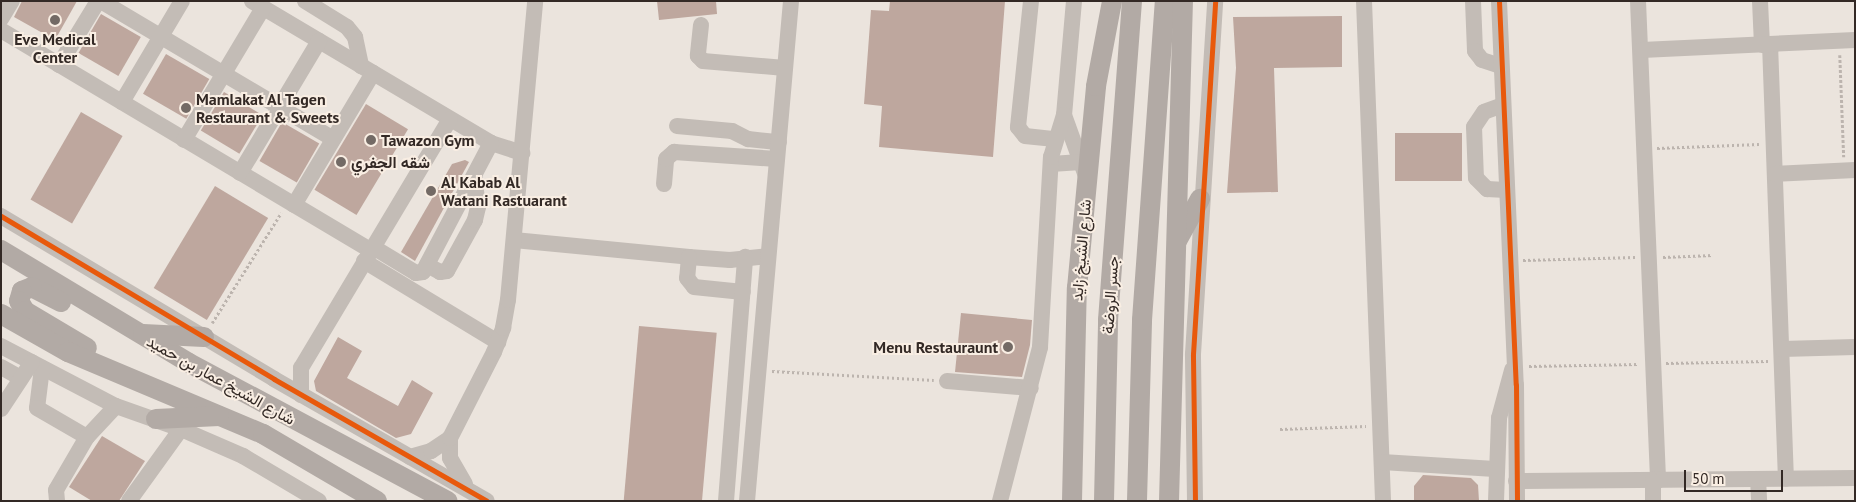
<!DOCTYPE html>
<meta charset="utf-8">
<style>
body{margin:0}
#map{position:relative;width:1856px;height:502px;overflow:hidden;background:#ebe4dd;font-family:"PT Sans",Vazirmatn,sans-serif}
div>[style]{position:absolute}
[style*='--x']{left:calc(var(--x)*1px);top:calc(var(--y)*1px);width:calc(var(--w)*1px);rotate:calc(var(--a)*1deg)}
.building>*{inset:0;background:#bea79e;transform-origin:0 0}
.path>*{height:2.5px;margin-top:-1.25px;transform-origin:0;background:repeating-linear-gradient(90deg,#bcb4ae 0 2.5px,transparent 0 5px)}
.minor>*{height:16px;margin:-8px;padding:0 8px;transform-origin:8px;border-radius:8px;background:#c3bcb6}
.major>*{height:20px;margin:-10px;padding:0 10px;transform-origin:10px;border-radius:10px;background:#b2aaa5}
.cycleway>*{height:5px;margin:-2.5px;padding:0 2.5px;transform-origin:2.5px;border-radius:2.5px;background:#e8590c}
.dots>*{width:14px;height:14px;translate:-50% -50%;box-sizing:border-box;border:2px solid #f9eee3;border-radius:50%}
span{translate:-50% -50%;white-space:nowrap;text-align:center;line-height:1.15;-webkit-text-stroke:4px #f9eee3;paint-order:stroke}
.poi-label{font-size:16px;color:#332925;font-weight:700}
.left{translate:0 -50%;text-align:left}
.right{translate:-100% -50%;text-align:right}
.street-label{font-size:16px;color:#332925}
.frame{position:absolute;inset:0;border:2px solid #332925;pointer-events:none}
.scale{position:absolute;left:1684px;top:470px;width:99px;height:22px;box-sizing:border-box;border:2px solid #332925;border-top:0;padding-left:6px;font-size:15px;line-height:18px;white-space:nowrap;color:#332925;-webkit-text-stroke:4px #f9eee3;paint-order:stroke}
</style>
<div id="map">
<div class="building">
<i style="clip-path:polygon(22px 1px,77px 1px,55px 40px,14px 17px)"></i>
<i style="clip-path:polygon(657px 1px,716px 1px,717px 14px,659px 20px)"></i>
<i style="clip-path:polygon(890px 1px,1005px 1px,993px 157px,879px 147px,882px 106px,864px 104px,871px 10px,889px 11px)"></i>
<i style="left:101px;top:14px;width:46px;height:45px;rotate:30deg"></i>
<i style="clip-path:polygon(1342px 16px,1342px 67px,1274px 68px,1278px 192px,1227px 193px,1236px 68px,1233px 17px)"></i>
<i style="left:166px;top:54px;width:50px;height:46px;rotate:30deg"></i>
<i style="left:224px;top:92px;width:45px;height:45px;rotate:31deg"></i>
<i style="left:366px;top:104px;width:49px;height:100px;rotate:31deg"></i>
<i style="left:81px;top:112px;width:48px;height:101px;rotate:30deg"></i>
<i style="left:282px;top:122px;width:43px;height:45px;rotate:30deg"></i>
<i style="left:1462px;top:133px;width:48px;height:67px;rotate:90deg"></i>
<i style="clip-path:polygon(465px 160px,469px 162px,415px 261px,401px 252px,452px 164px)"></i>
<i style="left:215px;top:186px;width:62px;height:119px;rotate:31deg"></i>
<i style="clip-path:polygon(961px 313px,1032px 320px,1030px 345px,1022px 377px,955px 372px)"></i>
<i style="left:639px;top:326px;width:78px;height:176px;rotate:5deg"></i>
<i style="clip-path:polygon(338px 337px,362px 351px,347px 378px,398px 406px,412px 380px,433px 393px,411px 434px,396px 438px,316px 391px,314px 381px)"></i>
<i style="clip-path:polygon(102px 436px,145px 461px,119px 501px,92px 501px,69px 487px)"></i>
<i style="clip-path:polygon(1423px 475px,1471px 478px,1478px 485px,1479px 501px,1414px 501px,1414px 486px)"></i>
</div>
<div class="path">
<i style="--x:1840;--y:55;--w:102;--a:87.8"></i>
<i style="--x:1657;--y:148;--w:102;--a:-2.2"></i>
<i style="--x:1663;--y:257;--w:50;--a:-2.3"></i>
<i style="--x:1523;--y:260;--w:112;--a:-1.5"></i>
<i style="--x:212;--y:323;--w:130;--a:-57.9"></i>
<i style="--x:1666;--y:363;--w:102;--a:-1.1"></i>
<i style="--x:1529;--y:366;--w:109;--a:-1.1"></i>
<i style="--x:772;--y:371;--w:162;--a:3.2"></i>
<i style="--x:1280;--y:429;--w:86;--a:-2"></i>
</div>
<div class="minor">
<i style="--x:101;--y:1;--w:270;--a:30.7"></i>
<i style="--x:252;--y:1;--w:278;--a:30.7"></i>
<i style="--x:491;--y:143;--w:33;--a:18"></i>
<i style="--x:305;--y:1;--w:49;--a:31.8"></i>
<i style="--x:347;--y:27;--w:13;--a:51"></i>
<i style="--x:355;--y:37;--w:30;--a:78"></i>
<i style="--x:1031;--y:1;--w:127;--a:95.9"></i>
<i style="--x:1018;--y:127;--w:11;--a:52"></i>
<i style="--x:1025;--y:136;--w:30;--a:6"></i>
<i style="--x:1074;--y:1;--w:114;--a:95"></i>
<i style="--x:1064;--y:115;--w:68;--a:70.2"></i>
<i style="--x:1364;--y:1;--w:500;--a:87.82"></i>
<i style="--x:1473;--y:1;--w:50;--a:87.7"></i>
<i style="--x:1475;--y:51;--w:11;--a:52"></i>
<i style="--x:1482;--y:60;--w:20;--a:18"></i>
<i style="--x:1499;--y:1;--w:384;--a:87.5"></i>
<i style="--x:1516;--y:385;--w:116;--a:89.5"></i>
<i style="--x:1638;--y:1;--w:480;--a:87.6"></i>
<i style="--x:1760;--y:1;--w:44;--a:87.4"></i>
<i style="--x:1;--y:19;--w:21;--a:-59"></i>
<i style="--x:701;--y:25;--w:31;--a:96"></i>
<i style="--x:698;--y:56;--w:7;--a:45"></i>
<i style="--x:703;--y:61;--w:82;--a:4.9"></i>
<i style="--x:1;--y:30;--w:431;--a:30.8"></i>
<i style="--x:1770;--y:44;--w:435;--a:87.9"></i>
<i style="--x:1642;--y:50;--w:213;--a:-2.7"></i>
<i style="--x:59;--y:65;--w:75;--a:-58.6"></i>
<i style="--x:122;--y:102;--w:117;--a:-59.3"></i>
<i style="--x:1503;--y:105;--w:20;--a:160"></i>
<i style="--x:1484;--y:112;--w:18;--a:124"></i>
<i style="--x:1474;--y:127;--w:51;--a:87.8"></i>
<i style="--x:1476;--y:178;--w:16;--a:45"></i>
<i style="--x:1487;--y:189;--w:19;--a:3"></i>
<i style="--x:677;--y:126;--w:55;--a:5.2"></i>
<i style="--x:732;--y:131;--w:18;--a:27"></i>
<i style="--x:748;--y:139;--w:31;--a:6"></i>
<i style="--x:184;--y:140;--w:154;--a:-59.1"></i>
<i style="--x:1051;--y:164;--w:30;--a:-4"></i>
<i style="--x:240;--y:173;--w:154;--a:-59.1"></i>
<i style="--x:1775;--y:174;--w:80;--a:-2.9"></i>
<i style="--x:664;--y:184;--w:25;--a:-85"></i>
<i style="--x:666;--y:159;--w:11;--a:-41"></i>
<i style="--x:674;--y:152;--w:103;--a:3.9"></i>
<i style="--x:294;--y:205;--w:154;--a:-59.1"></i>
<i style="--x:1;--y:216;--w:318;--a:30.8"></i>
<i style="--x:274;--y:379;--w:245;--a:29.8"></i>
<i style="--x:514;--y:240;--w:176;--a:5.5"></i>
<i style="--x:689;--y:257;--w:41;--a:4.2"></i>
<i style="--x:730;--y:260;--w:38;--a:-6"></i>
<i style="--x:373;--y:247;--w:50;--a:31.2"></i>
<i style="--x:416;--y:273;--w:7;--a:-8"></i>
<i style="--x:423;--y:272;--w:146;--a:-62.2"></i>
<i style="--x:689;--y:257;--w:21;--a:95"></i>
<i style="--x:687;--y:278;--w:11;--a:52"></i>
<i style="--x:694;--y:287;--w:49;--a:5.8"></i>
<i style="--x:364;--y:261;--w:157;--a:31.2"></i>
<i style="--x:427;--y:265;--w:15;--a:28"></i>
<i style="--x:440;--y:272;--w:7;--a:-8"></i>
<i style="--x:447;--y:271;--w:58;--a:-61.2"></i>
<i style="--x:475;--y:220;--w:13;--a:-77"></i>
<i style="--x:478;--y:207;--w:31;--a:-97"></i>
<i style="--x:1;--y:346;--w:130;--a:27.6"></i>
<i style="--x:116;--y:406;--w:69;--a:19.5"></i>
<i style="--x:181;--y:429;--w:68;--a:23.5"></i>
<i style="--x:243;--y:456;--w:88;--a:30.6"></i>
<i style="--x:1782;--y:349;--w:73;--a:-1.6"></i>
<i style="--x:1;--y:367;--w:21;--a:29"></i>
<i style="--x:42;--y:368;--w:40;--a:97.1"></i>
<i style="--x:37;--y:408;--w:58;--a:30.1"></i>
<i style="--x:947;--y:381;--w:84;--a:4.8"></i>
<i style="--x:301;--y:395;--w:27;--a:-90"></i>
<i style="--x:301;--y:368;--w:290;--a:-59.1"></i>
<i style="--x:1;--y:409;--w:56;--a:-56.6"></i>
<i style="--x:450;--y:438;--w:20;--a:90"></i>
<i style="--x:450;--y:458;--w:30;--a:60"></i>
<i style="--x:410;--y:457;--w:22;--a:-16"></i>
<i style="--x:431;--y:451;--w:23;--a:-34"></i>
<i style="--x:450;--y:438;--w:97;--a:-62.9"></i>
<i style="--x:494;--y:352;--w:26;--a:-69"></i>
<i style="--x:503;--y:328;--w:28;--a:-80"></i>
<i style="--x:508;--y:300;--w:300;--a:-84.8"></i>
<i style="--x:1382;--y:462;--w:113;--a:3.5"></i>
<i style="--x:1758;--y:479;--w:22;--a:87"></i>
<i style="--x:1516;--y:481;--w:339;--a:-0.5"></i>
<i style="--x:1653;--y:481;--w:20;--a:90"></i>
<i style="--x:57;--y:501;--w:11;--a:-95"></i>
<i style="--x:56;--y:490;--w:61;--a:-59.7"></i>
<i style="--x:87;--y:437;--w:42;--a:-46.9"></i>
<i style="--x:129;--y:501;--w:89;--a:-54.2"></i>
<i style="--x:726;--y:501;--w:245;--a:-85.5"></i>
<i style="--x:747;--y:501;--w:502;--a:-84.97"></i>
<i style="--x:1000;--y:501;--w:159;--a:-75.4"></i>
<i style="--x:1040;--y:347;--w:190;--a:-86.7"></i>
<i style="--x:1051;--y:157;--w:44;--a:-72.8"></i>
<i style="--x:1195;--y:501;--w:147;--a:-90.8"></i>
<i style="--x:1193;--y:354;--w:354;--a:-86.4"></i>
<i style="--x:1496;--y:501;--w:83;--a:-87.9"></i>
<i style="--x:1499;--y:418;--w:50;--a:-74.8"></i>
</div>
<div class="major">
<i style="--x:1177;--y:241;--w:48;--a:-61.3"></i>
<i style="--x:1;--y:250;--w:219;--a:31"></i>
<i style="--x:189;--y:363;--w:293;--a:28.1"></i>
<i style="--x:61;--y:302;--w:33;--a:-153"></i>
<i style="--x:32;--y:287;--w:11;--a:158"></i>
<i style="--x:22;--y:291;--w:10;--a:107"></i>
<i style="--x:19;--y:301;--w:12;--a:59"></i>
<i style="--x:25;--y:311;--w:72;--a:30.8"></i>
<i style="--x:1;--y:314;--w:77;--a:29.6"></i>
<i style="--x:68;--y:352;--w:212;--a:22.8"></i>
<i style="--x:263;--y:434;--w:132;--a:30.4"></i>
<i style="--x:143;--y:334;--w:61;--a:2.8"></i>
<i style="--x:156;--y:419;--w:63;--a:-2.7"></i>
<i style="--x:1072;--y:501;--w:213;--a:-88.7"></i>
<i style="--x:1077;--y:288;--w:203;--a:-84.6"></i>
<i style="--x:1096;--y:86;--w:86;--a:-79.3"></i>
<i style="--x:1104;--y:501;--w:181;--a:-88.7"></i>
<i style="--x:1108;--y:320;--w:320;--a:-85.7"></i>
<i style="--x:1137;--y:501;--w:181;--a:-88.4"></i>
<i style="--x:1142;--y:320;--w:320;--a:-85.9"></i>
<i style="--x:1169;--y:501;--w:500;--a:-88.4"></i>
</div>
<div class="cycleway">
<i style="--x:1499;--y:1;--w:384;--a:87.5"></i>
<i style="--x:1516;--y:385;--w:116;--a:89.5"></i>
<i style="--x:1;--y:216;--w:318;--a:30.8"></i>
<i style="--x:274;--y:379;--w:245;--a:29.8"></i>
<i style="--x:1195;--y:501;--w:147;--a:-90.8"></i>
<i style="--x:1193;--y:354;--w:354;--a:-86.4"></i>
</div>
<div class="dots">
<i style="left:55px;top:20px;background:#736a65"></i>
<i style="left:186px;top:108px;background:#736a65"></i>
<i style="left:371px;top:140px;background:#736a65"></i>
<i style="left:341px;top:162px;background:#736a65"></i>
<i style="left:431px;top:191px;background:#736a65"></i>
<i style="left:1008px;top:347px;background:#736a65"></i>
</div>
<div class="poi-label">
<span style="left:55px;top:48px">Eve Medical<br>Center</span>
<span class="left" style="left:196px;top:108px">Mamlakat Al Tagen<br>Restaurant &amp; Sweets</span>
<span class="left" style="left:381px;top:140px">Tawazon Gym</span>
<span class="left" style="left:351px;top:162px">شقه الجفري</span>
<span class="left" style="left:441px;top:191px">Al Kabab Al<br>Watani Rastuarant</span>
<span class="right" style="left:998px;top:347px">Menu Restauraunt</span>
</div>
<div class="street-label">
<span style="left:1081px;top:250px;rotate:-85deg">شارع الشيخ زايد</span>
<span style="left:1110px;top:295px;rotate:-86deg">جسر الروضة</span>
<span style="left:221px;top:380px;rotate:29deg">شارع الشيخ عمار بن حميد</span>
</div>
<div class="frame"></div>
<div class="scale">50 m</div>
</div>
